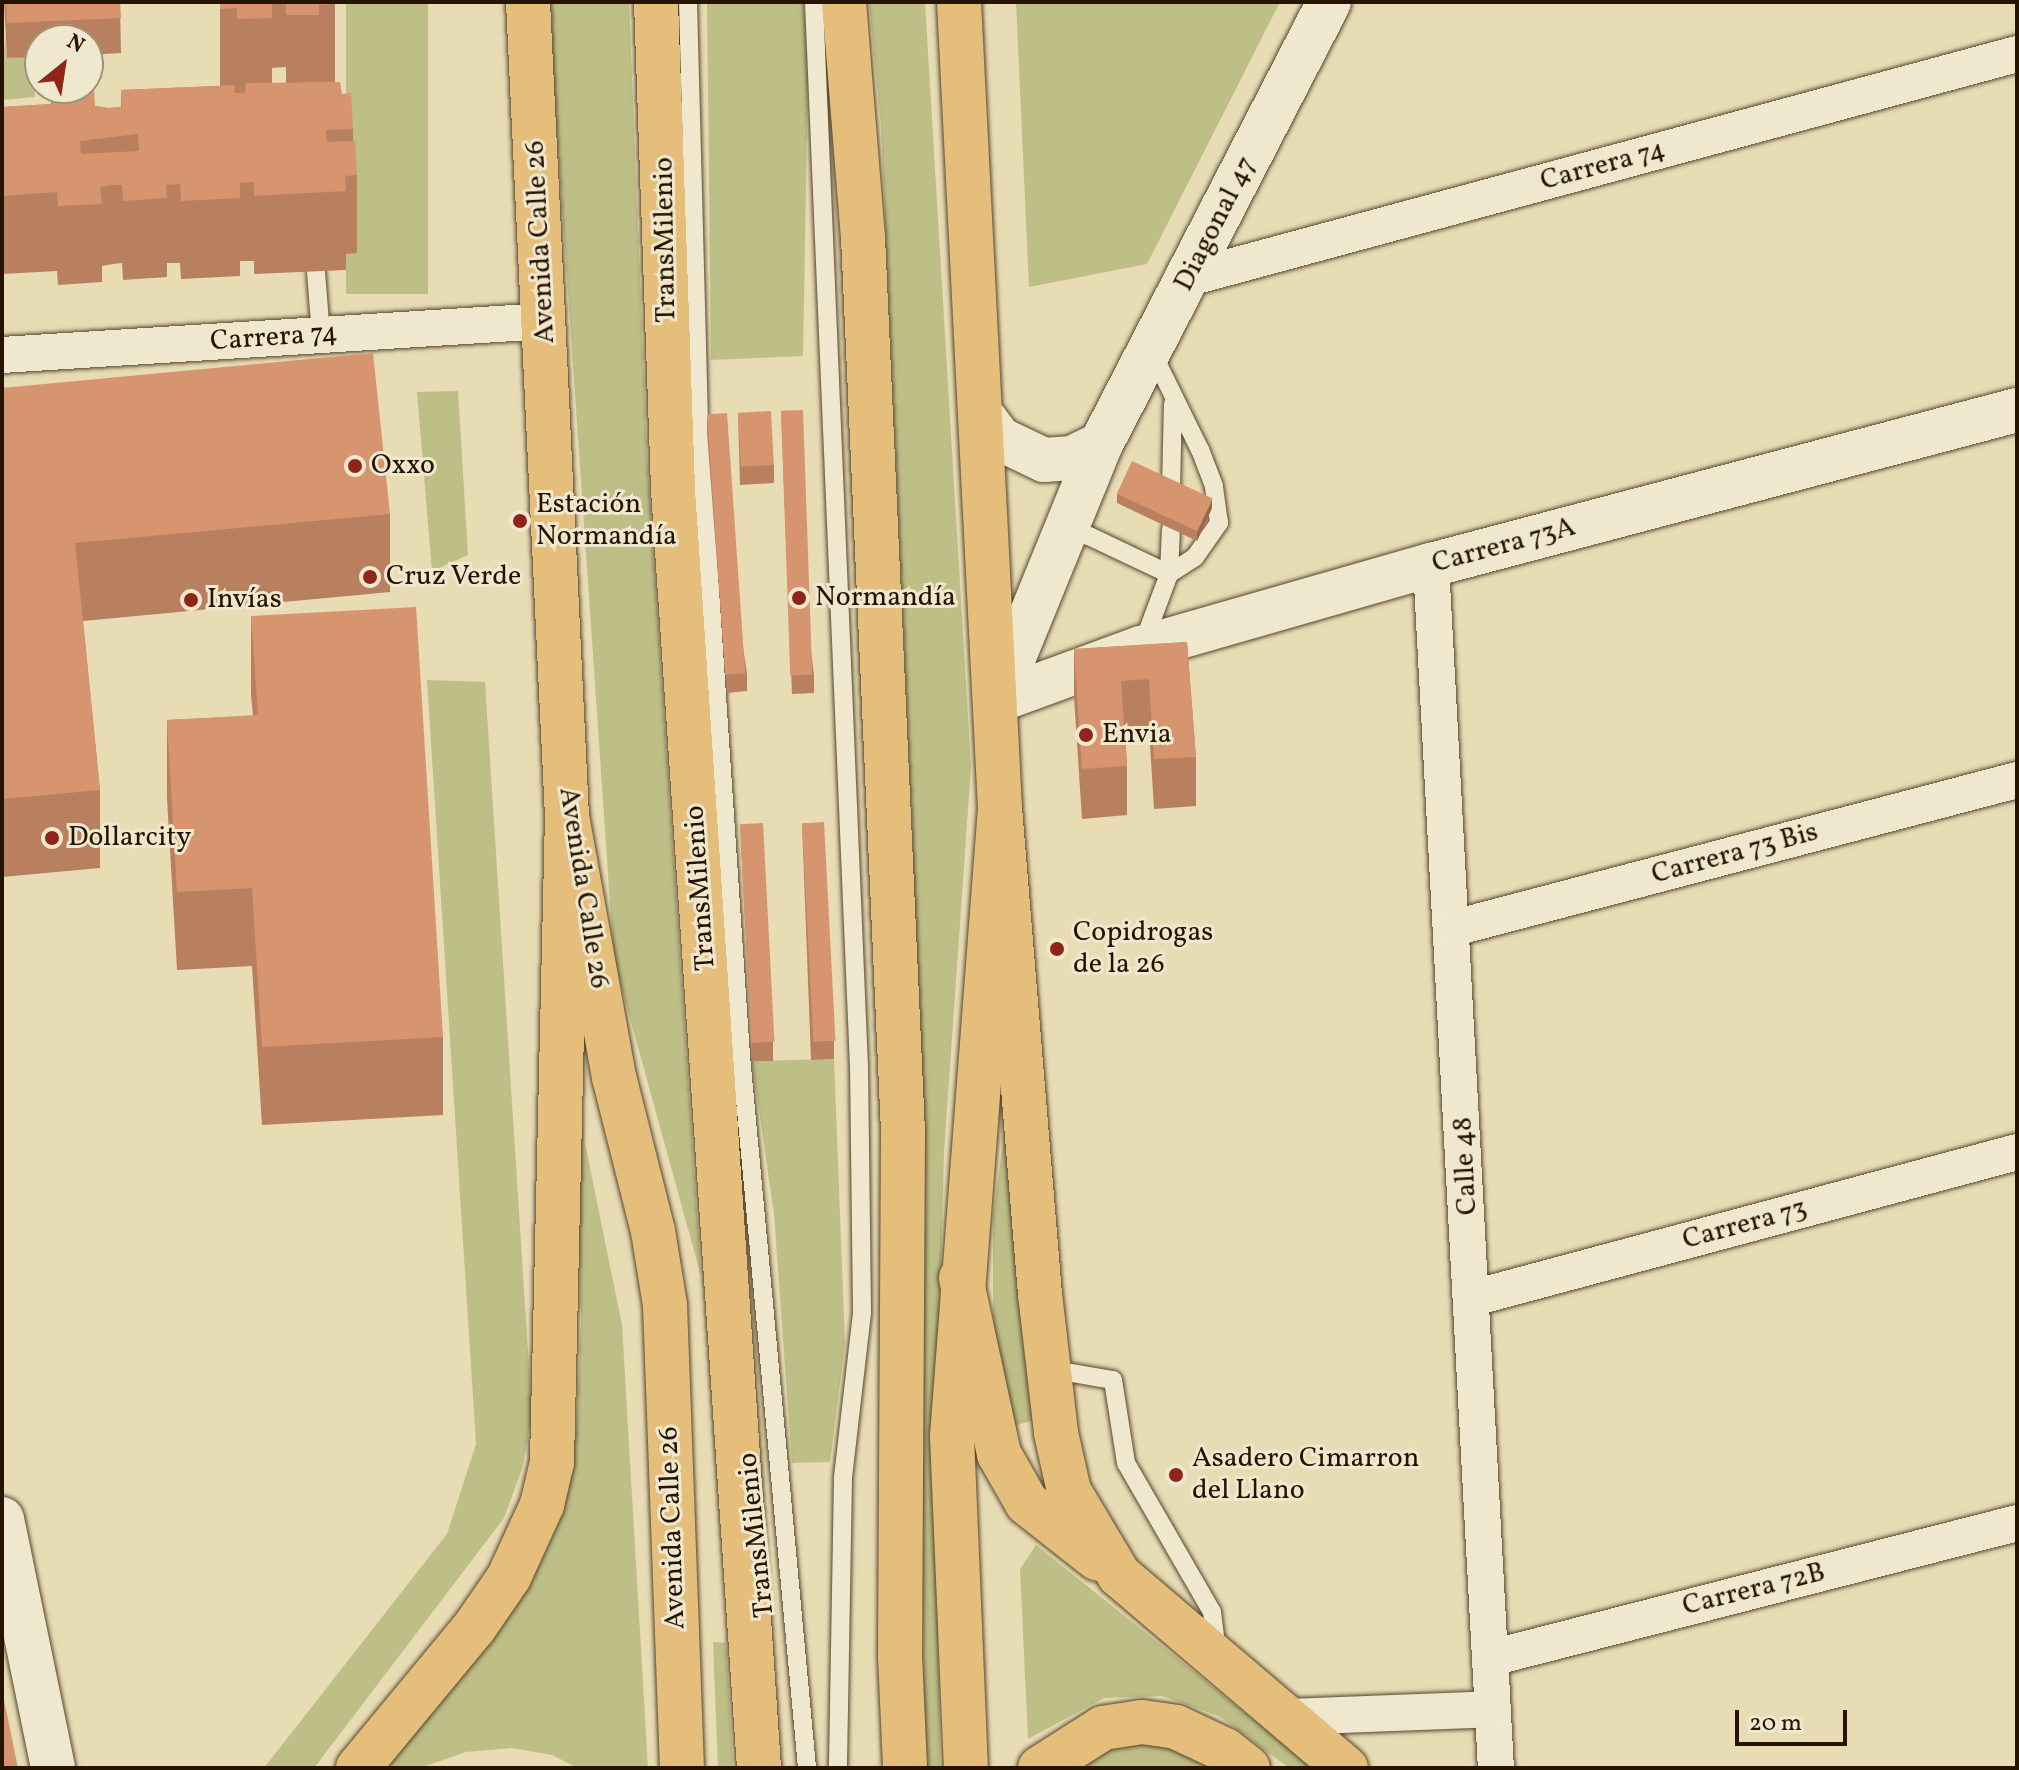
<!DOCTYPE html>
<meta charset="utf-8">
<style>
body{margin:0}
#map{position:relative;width:2019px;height:1770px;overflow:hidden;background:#e7dcb4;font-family:Vollkorn,serif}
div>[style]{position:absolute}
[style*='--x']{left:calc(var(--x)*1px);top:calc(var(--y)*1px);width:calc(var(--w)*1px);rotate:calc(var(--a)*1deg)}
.green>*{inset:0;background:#bebe87;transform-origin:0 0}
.roads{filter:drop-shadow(0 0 2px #56452d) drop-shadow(0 0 2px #56452d)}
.lane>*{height:18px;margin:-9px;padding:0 9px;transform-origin:9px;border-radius:9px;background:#efe8ce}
.street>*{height:36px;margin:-18px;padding:0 18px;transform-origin:18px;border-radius:18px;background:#efe8ce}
.secondary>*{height:44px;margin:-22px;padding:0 22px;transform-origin:22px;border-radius:22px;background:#efe8ce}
.primary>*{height:44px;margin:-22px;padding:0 22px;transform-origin:22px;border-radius:22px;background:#e4be7a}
.highway>*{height:44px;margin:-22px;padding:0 22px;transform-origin:22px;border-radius:22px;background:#e4be7a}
.wall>*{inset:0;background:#b9805f}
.shaded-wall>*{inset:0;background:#96684e}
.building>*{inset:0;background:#d7956f;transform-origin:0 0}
.dots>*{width:22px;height:22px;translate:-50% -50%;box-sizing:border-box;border:4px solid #efe8ce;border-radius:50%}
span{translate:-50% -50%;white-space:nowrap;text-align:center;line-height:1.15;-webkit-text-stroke:6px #efe8ce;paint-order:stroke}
.street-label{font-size:28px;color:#261300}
.poi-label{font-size:28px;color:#261300}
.left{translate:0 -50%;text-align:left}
.frame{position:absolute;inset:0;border:4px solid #261300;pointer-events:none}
.north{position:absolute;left:24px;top:24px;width:80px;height:80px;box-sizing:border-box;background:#efe8ce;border:2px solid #9f937c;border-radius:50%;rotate:30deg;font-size:22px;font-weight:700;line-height:32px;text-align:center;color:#261300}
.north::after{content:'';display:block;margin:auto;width:28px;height:36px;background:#8f2418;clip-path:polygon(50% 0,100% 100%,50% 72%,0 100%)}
.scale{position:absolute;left:1735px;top:1710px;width:112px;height:36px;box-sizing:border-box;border:4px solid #261300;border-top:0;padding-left:10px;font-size:24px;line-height:28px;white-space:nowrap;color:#261300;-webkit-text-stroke:6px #efe8ce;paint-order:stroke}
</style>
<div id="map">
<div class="green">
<i style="left:346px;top:2px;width:82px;height:292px"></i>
<i style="clip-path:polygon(548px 2px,629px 2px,647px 458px,701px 1276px,614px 960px)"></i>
<i style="clip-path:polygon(707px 2px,804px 2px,808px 72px,803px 356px,711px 360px)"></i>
<i style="clip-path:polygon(869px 2px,925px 2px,971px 767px,944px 1152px,936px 1468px,940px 1768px,925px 1768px,913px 845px,881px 127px)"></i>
<i style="clip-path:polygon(1016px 2px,1280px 2px,1147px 264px,1029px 287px)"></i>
<i style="clip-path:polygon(5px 35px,7px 58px,32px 57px,35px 97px,2px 100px)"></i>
<i style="clip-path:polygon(458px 391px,468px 555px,432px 571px,417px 392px)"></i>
<i style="clip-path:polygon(427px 680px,485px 682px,532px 1414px,523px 1466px,504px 1518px,314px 1768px,264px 1768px,447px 1534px,476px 1444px)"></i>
<i style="clip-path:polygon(834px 1059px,845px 1344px,830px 1462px,792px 1463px,774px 1214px,752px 1061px)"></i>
<i style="clip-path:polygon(1010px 1090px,1037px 1419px,1007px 1428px,993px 1357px,993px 1216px)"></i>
<i style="clip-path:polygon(576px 1099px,622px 1325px,648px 1768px,578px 1768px,552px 1755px,512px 1748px,466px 1752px,420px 1768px,383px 1768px,493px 1634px,537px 1569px,562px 1501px,576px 1432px,581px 1324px)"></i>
<i style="clip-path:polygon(1036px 1545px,1197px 1674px,1313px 1768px,1289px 1768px,1219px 1716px,1162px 1696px,1104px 1698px,1028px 1739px,1020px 1569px)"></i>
<i style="clip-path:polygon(713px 1642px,726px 1643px,733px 1768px,718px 1768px)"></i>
<i style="clip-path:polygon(1160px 1737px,1225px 1768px,1076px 1768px,1110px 1744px)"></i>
</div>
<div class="roads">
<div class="lane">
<i style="--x:688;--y:2;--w:423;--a:88.5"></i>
<i style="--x:699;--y:425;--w:632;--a:86.19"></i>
<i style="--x:741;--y:1056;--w:715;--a:84.7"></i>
<i style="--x:814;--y:2;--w:1064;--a:87.58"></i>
<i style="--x:859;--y:1065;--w:248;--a:89.3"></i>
<i style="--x:862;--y:1313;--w:166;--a:96.6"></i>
<i style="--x:843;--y:1478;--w:290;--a:91"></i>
<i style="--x:316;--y:272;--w:63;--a:85.5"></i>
<i style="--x:1171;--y:489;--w:85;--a:-88.7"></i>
<i style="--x:1065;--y:531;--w:25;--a:12"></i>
<i style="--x:1089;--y:536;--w:89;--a:25.4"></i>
<i style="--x:1169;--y:574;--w:31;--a:-33"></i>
<i style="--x:1195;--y:557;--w:42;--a:-54.8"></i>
<i style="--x:1219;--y:523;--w:37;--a:-98"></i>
<i style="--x:1214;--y:486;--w:39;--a:-111"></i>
<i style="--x:1200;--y:450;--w:107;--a:-116.1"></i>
<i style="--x:1142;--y:646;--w:77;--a:-69.4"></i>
<i style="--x:1169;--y:574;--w:45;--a:-87.5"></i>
<i style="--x:1049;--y:1369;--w:65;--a:9.8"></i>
<i style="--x:1113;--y:1380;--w:84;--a:81.1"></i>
<i style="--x:1126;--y:1463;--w:172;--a:60"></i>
<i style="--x:1212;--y:1612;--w:40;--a:82.9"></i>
</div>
<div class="street">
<i style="--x:1189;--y:278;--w:858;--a:-15.14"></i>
<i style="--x:2;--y:355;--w:544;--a:-3.58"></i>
<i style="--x:1431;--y:565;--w:1205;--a:86.91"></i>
<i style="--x:1454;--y:928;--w:582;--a:-14.73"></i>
<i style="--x:1473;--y:1298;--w:563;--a:-15.02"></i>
<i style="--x:1491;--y:1658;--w:543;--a:-14.39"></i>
<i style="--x:1287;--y:1717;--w:206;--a:-2.2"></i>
</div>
<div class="secondary">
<i style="--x:981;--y:414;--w:31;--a:53"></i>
<i style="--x:1000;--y:439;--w:49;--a:25.5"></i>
<i style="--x:1044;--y:460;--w:28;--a:-4"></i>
<i style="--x:1072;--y:458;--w:32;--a:-26"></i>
<i style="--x:996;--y:701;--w:154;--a:-20.1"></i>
<i style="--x:1141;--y:648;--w:302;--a:-16"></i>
<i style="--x:1431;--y:565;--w:606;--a:-14.82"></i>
<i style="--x:996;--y:701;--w:278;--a:-67.8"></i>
<i style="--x:1101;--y:444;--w:497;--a:-62.7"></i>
<i style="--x:2;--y:1519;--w:254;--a:78.4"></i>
</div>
<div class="primary">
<i style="--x:528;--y:2;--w:815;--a:87.26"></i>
<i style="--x:567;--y:816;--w:265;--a:79.8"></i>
<i style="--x:614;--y:1077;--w:159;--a:75.8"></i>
<i style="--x:653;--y:1231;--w:75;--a:80.8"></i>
<i style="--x:665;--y:1305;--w:463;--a:87.9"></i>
<i style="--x:656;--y:2;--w:488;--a:88"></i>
<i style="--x:673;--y:490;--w:1281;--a:86.15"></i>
<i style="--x:844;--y:2;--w:236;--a:85.4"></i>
<i style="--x:863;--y:237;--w:897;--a:87.44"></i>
<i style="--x:903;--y:1133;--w:523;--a:90.33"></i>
<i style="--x:900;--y:1656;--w:112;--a:87.4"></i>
<i style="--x:959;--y:2;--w:807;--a:87.09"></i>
<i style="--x:1000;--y:808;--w:630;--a:94.37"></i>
<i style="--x:952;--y:1436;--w:332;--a:87.6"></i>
</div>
<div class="highway">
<i style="--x:1000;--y:808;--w:488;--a:85.3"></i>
<i style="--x:1040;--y:1294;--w:140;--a:83.4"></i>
<i style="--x:1056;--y:1433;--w:59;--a:77.4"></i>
<i style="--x:1069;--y:1491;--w:98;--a:59.2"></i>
<i style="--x:1119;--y:1575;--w:298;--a:40.4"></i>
<i style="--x:961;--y:1278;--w:180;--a:77.8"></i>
<i style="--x:999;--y:1454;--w:56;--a:60.3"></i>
<i style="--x:1027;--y:1503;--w:90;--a:38.3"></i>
<i style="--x:358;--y:1768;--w:182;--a:-50.4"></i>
<i style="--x:474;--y:1628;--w:62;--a:-55.5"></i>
<i style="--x:509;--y:1577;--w:79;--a:-65.4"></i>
<i style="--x:542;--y:1505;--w:44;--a:-76.9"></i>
<i style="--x:552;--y:1462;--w:646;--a:-88.67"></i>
<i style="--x:1040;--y:1768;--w:75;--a:-32.4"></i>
<i style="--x:1103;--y:1728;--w:39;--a:-9"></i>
<i style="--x:1142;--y:1722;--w:34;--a:8"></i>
<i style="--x:1176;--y:1727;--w:54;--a:25.1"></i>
<i style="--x:1225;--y:1750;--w:29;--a:38"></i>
</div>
</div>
<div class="wall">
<i style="clip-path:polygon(4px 2px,120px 2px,121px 53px,88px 55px,88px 40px,40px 40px,40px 57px,7px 58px)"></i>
<i style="clip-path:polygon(evenodd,220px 2px,335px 2px,335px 82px,342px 94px,353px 129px,353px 142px,357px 175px,357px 253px,346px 254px,346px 270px,254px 274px,254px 261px,240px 261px,240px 276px,181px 279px,180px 263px,167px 263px,167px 277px,123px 280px,122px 263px,113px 264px,102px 266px,102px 282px,58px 285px,57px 271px,2px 274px,2px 107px,51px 104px,51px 91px,95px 106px,108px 108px,121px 107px,121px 90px,220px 86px,220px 2px,286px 67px,286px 83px,272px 83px,272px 68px,286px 67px)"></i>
<i style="clip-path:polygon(2px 388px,390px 514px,390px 592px,83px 621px,100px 790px,100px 868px,2px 877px)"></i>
<i style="clip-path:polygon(781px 411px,814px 675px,814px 693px,792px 694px)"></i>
<i style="clip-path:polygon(738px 413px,774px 465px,774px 483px,740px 485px)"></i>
<i style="clip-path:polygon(707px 414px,747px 673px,747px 691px,727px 693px,707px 433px)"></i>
<i style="clip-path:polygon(1117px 494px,1212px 508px,1197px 541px,1117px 503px)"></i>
<i style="clip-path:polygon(251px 616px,443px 1037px,443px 1115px,262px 1125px,252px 966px,177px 970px,167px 799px,167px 720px,253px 716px,251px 695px)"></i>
<i style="clip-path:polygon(1187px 642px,1196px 757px,1196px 806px,1154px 809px,1149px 729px,1125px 730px,1127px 766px,1127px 815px,1082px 819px,1074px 698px,1074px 649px)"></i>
<i style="clip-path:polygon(740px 824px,773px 1042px,773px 1061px,752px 1061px)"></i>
<i style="clip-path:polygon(802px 824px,834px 1041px,834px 1059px,811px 1060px)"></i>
</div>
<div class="shaded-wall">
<i style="clip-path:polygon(1212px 499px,1212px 508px,1197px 541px,1197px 531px)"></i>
</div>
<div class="building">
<i style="clip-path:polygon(6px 2px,120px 2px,121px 18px,7px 23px)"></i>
<i style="clip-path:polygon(220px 2px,272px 2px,272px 18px,237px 19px,237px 8px,220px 9px)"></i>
<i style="clip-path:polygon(286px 2px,335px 2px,335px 4px,319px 5px,319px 15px,286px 15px)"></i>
<i style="clip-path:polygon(evenodd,340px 82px,342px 94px,351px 93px,353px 129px,326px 130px,327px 142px,355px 141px,357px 175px,345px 176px,346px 191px,254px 196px,254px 182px,240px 183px,240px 198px,181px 201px,180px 184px,166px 185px,167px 198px,123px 201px,122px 185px,113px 185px,100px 187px,102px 204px,58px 206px,57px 192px,2px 196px,2px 107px,52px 104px,51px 91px,94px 89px,95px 106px,108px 108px,122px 107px,121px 90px,235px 85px,234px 93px,245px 93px,246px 83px,340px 82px,138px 134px,139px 151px,81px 154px,80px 141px,138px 134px)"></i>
<i style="clip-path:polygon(373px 353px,390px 514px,75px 543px,100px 790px,2px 799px,2px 388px)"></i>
<i style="left:803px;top:410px;width:265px;height:22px;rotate:88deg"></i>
<i style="left:771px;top:411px;width:54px;height:33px;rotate:87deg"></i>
<i style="left:727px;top:413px;width:261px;height:20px;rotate:86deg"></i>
<i style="left:1132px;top:461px;width:89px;height:36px;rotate:25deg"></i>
<i style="clip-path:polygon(416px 607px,443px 1037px,262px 1047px,252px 888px,177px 892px,167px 720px,258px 715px,251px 616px)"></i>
<i style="clip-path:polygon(1187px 642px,1196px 757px,1154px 759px,1149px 679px,1121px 681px,1127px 766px,1082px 769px,1074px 649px)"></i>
<i style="left:824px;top:822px;width:219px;height:22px;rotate:87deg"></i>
<i style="left:763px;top:823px;width:219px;height:23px;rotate:87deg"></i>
<i style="clip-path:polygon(2px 1690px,18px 1768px,2px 1768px)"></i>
</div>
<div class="dots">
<i style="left:355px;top:466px;background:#8f2418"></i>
<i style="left:520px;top:521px;background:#8f2418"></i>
<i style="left:370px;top:577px;background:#8f2418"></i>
<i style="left:799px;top:598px;background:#8f2418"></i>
<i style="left:191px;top:600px;background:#8f2418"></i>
<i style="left:1086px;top:735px;background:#8f2418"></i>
<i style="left:52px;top:838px;background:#8f2418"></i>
<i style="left:1057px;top:949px;background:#8f2418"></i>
<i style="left:1176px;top:1475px;background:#8f2418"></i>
</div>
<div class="street-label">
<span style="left:1603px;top:166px;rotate:-15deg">Carrera 74</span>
<span style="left:1216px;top:224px;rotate:-63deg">Diagonal 47</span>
<span style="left:666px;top:240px;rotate:-91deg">TransMilenio</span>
<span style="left:541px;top:242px;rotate:-93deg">Avenida Calle 26</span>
<span style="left:274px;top:338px;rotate:-4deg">Carrera 74</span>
<span style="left:1504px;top:546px;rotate:-15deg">Carrera 73A</span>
<span style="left:1735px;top:854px;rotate:-15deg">Carrera 73 Bis</span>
<span style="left:583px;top:888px;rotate:81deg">Avenida Calle 26</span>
<span style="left:701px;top:888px;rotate:-94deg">TransMilenio</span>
<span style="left:1466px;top:1166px;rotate:-93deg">Calle 48</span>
<span style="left:1745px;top:1225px;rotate:-15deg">Carrera 73</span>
<span style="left:673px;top:1528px;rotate:-92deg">Avenida Calle 26</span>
<span style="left:757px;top:1535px;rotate:-96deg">TransMilenio</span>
<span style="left:1754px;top:1590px;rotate:-14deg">Carrera 72B</span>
</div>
<div class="poi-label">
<span class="left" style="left:371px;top:466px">Oxxo</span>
<span class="left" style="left:536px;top:521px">Estación<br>Normandía</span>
<span class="left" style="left:386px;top:577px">Cruz Verde</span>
<span class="left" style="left:815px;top:598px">Normandía</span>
<span class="left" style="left:207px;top:600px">Invías</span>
<span class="left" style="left:1102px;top:735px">Envia</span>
<span class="left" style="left:68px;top:838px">Dollarcity</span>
<span class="left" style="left:1073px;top:949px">Copidrogas<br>de la 26</span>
<span class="left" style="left:1192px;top:1475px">Asadero Cimarron<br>del Llano</span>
</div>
<div class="frame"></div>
<div class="north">N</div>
<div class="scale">20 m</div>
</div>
